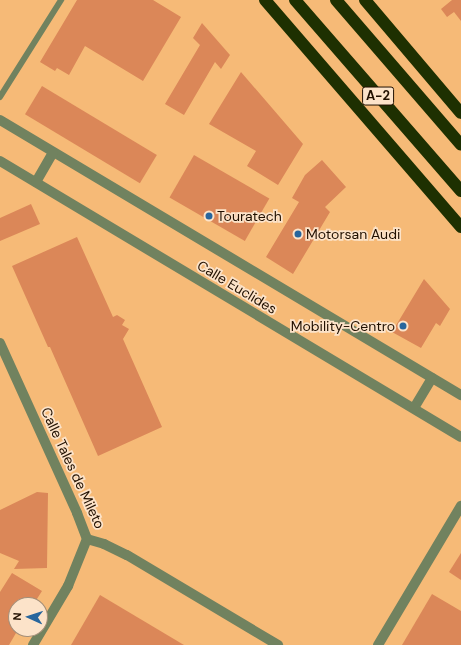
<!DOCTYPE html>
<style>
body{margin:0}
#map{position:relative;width:461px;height:645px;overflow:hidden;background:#f6ba77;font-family:"DM Sans",sans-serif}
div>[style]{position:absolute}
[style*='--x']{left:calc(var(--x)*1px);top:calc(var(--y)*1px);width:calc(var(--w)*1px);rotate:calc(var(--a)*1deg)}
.building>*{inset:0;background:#db8758;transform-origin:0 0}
.lane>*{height:6px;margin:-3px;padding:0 3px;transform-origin:3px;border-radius:3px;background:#71825f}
.street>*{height:10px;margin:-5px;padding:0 5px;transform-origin:5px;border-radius:5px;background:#71825f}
.highway>*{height:12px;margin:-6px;padding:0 6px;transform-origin:6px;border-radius:6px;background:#1e3001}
.dots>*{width:11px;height:11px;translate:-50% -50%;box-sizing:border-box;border:2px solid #fce3c9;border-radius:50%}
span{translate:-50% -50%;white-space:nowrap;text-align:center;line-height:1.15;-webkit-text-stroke:3.5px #fce3c9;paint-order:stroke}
.shield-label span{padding:1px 3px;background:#fce3c9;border:1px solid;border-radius:3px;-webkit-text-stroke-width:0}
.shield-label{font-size:13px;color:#211000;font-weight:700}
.poi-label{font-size:14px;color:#211000}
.left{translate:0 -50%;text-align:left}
.right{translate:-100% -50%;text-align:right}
.street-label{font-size:14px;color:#211000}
.north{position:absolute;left:8px;top:597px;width:40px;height:40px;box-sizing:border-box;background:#fce3c9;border:1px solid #a48f79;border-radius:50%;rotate:273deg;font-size:11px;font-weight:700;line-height:16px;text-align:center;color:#211000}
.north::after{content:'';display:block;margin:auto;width:14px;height:18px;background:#28669d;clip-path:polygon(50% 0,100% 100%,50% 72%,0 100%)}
</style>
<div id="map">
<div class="building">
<i style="clip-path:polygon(77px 0,153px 0,181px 17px,143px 81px,85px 46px,69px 75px,57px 68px,55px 71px,40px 62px)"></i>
<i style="clip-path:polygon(452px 0,461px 0,461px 21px,454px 12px,447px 17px,441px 9px)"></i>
<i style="clip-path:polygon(202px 23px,230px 55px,221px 69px,215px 62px,184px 115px,165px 104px,200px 45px,193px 38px)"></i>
<i style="clip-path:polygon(241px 72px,303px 144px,278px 185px,247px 166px,256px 151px,209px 124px)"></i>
<i style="left:42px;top:86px;width:134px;height:33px;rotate:31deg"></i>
<i style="left:194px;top:155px;width:87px;height:49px;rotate:30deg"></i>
<i style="clip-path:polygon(322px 160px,346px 187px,325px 207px,330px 212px,293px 274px,266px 257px,299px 202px,292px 198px,305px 175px)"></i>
<i style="clip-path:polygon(31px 204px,40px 224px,0 241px,0 218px)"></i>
<i style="clip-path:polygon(77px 237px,113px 317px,117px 315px,125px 320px,122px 325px,129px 329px,123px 339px,162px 427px,98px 456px,50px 347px,48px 347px,12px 266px)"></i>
<i style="clip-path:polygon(424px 279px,450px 309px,440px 326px,436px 323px,421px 348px,392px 332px)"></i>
<i style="clip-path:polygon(37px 492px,48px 493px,47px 568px,14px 569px,19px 561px,0 553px,0 510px)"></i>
<i style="clip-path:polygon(461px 553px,461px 580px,449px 572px)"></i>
<i style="clip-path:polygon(12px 573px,42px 591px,33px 605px,16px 605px,16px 633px,9px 645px,0 645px,0 592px)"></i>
<i style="clip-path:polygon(432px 594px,461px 611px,461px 645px,402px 645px)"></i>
<i style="clip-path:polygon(100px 595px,184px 645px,71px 645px)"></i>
</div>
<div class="lane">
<i style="--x:0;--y:97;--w:115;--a:-57.8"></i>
</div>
<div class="street">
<i style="--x:0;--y:120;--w:537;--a:30.82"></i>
<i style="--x:0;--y:161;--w:537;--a:30.91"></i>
<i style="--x:36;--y:182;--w:34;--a:-60"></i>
<i style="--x:0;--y:343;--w:187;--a:65.6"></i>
<i style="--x:77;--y:513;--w:28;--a:69"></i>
<i style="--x:87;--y:539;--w:18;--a:16"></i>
<i style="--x:104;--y:544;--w:25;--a:26"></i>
<i style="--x:127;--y:555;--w:176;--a:30.8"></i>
<i style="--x:414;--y:408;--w:35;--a:-59"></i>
<i style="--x:33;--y:645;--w:69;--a:-59.3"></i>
<i style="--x:68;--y:586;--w:51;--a:-68"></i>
<i style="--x:378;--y:645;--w:162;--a:-59.2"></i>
</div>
<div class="highway">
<i style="--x:265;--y:0;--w:300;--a:49.2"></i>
<i style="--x:295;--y:0;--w:253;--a:49"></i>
<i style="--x:336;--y:0;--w:191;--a:49.2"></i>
<i style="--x:365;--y:0;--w:148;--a:49.7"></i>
</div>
<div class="dots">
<i style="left:209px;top:216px;background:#28669d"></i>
<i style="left:298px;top:234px;background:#28669d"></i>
<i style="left:403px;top:326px;background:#28669d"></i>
</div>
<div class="shield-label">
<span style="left:378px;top:96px">A-2</span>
</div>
<div class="poi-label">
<span class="left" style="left:217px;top:216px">Touratech</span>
<span class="left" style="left:306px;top:234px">Motorsan Audi</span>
<span class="right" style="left:395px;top:326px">Mobility-Centro</span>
</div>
<div class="street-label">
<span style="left:237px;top:287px;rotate:31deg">Calle Euclides</span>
<span style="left:73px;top:468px;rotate:65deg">Calle Tales de Mileto</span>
</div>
<div class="north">N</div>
</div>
